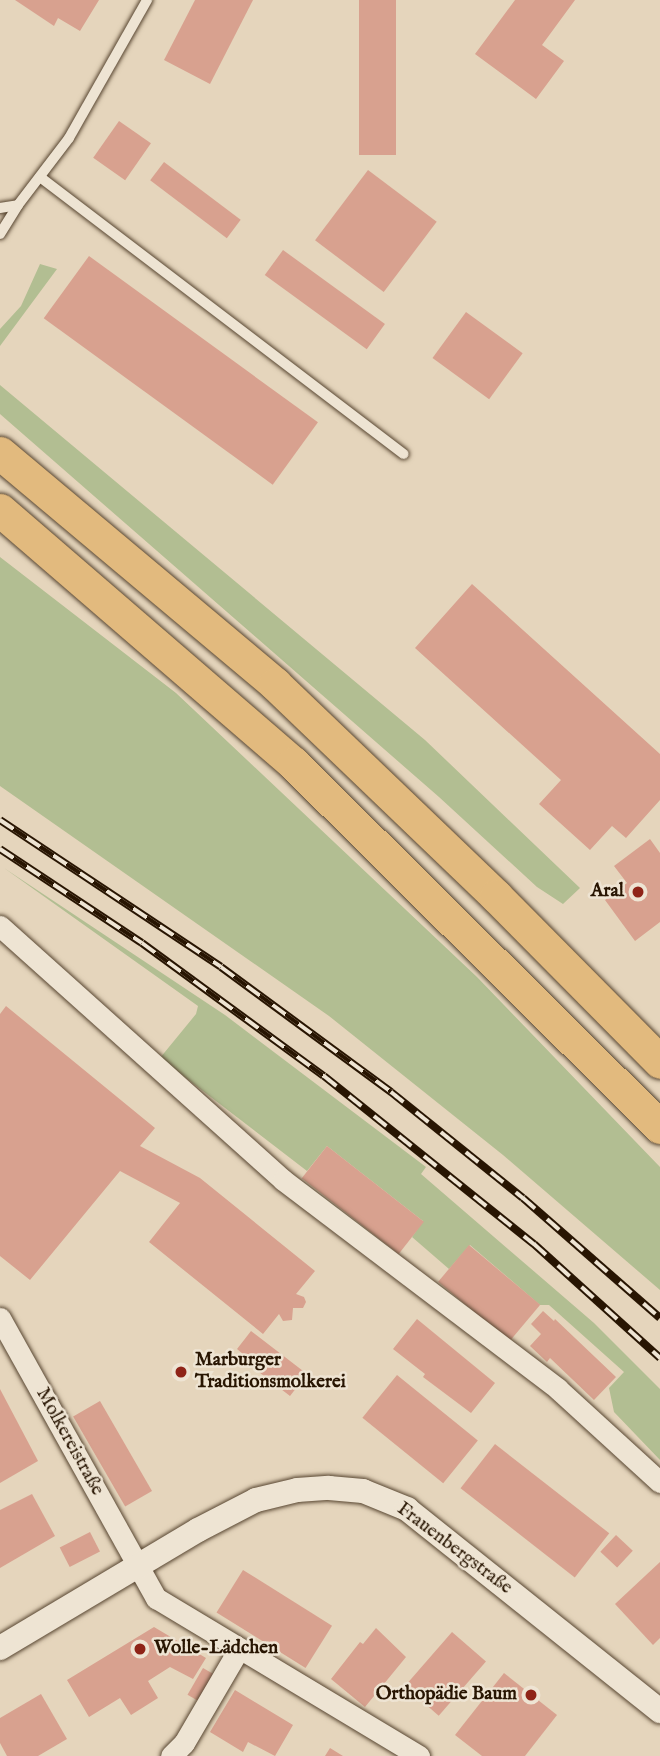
<!DOCTYPE html>
<meta charset="utf-8">
<style>
body{margin:0}
#map{position:relative;width:660px;height:1756px;overflow:hidden;background:#e5d5bc;font-family:"IM FELL English",serif}
div>[style]{position:absolute}
[style*='--x']{left:calc(var(--x)*1px);top:calc(var(--y)*1px);width:calc(var(--w)*1px);rotate:calc(var(--a)*1deg)}
.green>*{inset:0;background:#b2be92}
.building>*{inset:0;background:#d8a18f;transform-origin:0 0}
.roads{filter:drop-shadow(0 0 2px #574530) drop-shadow(0 0 2px #574530)}
.service>*{height:10px;margin:-5px;padding:0 5px;transform-origin:5px;border-radius:5px;background:#eee4d3}
.minor>*{height:21px;margin:-10.5px;padding:0 10.5px;transform-origin:10.5px;border-radius:10.5px;background:#eee4d3}
.tertiary>*{height:24px;margin:-12px;padding:0 12px;transform-origin:12px;border-radius:12px;background:#eee4d3}
.trunk>*{height:33px;margin:-16.5px;padding:0 16.5px;transform-origin:16.5px;border-radius:16.5px;background:#e2ba7e}
.rail>*{height:8px;margin-top:-4px;transform-origin:0;background:repeating-linear-gradient(90deg,#eee4d3 0 16px,#281502 0 32px);box-sizing:border-box;border-block:2px solid #281502}
.dots>*{width:19px;height:19px;translate:-50% -50%;box-sizing:border-box;border:4px solid #eee4d3;border-radius:50%}
span{translate:-50% -50%;white-space:nowrap;text-align:center;line-height:1.15;-webkit-text-stroke:5px #eee4d3;paint-order:stroke}
.poi-label{font-size:19px;color:#281502;font-weight:700}
.right{translate:-100% -50%;text-align:right}
.left{translate:0 -50%;text-align:left}
.street-label{font-size:19px;color:#281502}
</style>
<div id="map">
<div class="green">
<i style="clip-path:polygon(40px 264px,57px 269px,0 346px,0 329px,21px 306px)"></i>
<i style="clip-path:polygon(0 385px,425px 740px,580px 888px,563px 904px,537px 887px,439px 797px,0 414px)"></i>
<i style="clip-path:polygon(0 557px,176px 693px,477px 977px,660px 1167px,660px 1290px,503px 1155px,329px 1016px,0 786px)"></i>
<i style="clip-path:polygon(4px 868px,225px 1015px,426px 1167px,421px 1174px,594px 1323px,660px 1389px,660px 1460px,614px 1412px,609px 1388px,624px 1372px,549px 1305px,540px 1305px,470px 1245px,449px 1269px,412px 1237px,423px 1221px,327px 1146px,307px 1171px,160px 1058px,196px 1014px,198px 1006px)"></i>
</div>
<div class="building">
<i style="clip-path:polygon(15px 0,99px 0,80px 31px,58px 18px,54px 26px)"></i>
<i style="clip-path:polygon(195px 0,253px 0,210px 84px,164px 60px)"></i>
<i style="left:359px;top:0;width:37px;height:155px"></i>
<i style="clip-path:polygon(515px 0,575px 0,542px 45px,564px 61px,536px 99px,475px 54px)"></i>
<i style="left:119px;top:121px;width:39px;height:45px;rotate:35deg"></i>
<i style="left:164px;top:162px;width:96px;height:23px;rotate:37deg"></i>
<i style="left:368px;top:170px;width:86px;height:88px;rotate:37deg"></i>
<i style="left:283px;top:250px;width:126px;height:31px;rotate:36deg"></i>
<i style="left:89px;top:256px;width:283px;height:77px;rotate:36deg"></i>
<i style="left:466px;top:312px;width:70px;height:57px;rotate:36deg"></i>
<i style="clip-path:polygon(472px 584px,660px 754px,660px 800px,626px 838px,612px 826px,590px 850px,539px 804px,561px 780px,415px 648px)"></i>
<i style="clip-path:polygon(650px 839px,660px 853px,660px 922px,635px 941px,605px 900px,627px 883px,614px 866px)"></i>
<i style="clip-path:polygon(6px 1006px,155px 1128px,140px 1146px,200px 1178px,315px 1271px,296px 1294px,304px 1297px,306px 1302px,303px 1308px,293px 1308px,292px 1320px,283px 1321px,279px 1314px,263px 1334px,149px 1242px,180px 1203px,120px 1171px,30px 1280px,0 1256px,0 1014px)"></i>
<i style="left:327px;top:1146px;width:123px;height:41px;rotate:38deg"></i>
<i style="left:469px;top:1245px;width:93px;height:48px;rotate:40deg"></i>
<i style="clip-path:polygon(543px 1311px,554px 1321px,555px 1319px,616px 1377px,594px 1400px,550px 1358px,547px 1362px,530px 1346px,541px 1334px,531px 1324px)"></i>
<i style="clip-path:polygon(417px 1319px,495px 1383px,471px 1413px,423px 1377px,425px 1374px,393px 1349px)"></i>
<i style="clip-path:polygon(251px 1331px,307px 1374px,290px 1396px,246px 1362px,249px 1359px,237px 1349px)"></i>
<i style="left:397px;top:1375px;width:104px;height:55px;rotate:39deg"></i>
<i style="clip-path:polygon(0 1389px,38px 1461px,0 1483px)"></i>
<i style="left:100px;top:1401px;width:104px;height:31px;rotate:60deg"></i>
<i style="left:495px;top:1444px;width:145px;height:56px;rotate:38deg"></i>
<i style="clip-path:polygon(32px 1494px,55px 1536px,0 1568px,0 1510px)"></i>
<i style="left:90px;top:1532px;width:22px;height:34px;rotate:63deg"></i>
<i style="left:616px;top:1535px;width:23px;height:23px;rotate:43deg"></i>
<i style="clip-path:polygon(660px 1562px,660px 1638px,653px 1645px,615px 1604px)"></i>
<i style="left:243px;top:1570px;width:105px;height:50px;rotate:32deg"></i>
<i style="clip-path:polygon(154px 1627px,206px 1658px,193px 1679px,170px 1667px,148px 1681px,158px 1698px,131px 1715px,120px 1698px,89px 1717px,67px 1680px)"></i>
<i style="clip-path:polygon(376px 1628px,406px 1657px,365px 1707px,331px 1679px,360px 1642px,363px 1644px)"></i>
<i style="left:452px;top:1632px;width:45px;height:72px;rotate:41deg"></i>
<i style="left:203px;top:1668px;width:16px;height:31px;rotate:30deg"></i>
<i style="clip-path:polygon(504px 1673px,557px 1715px,525px 1756px,482px 1756px,455px 1735px)"></i>
<i style="clip-path:polygon(235px 1690px,293px 1725px,275px 1756px,248px 1742px,243px 1752px,210px 1732px)"></i>
<i style="clip-path:polygon(41px 1694px,67px 1739px,38px 1756px,7px 1756px,0 1743px,0 1718px)"></i>
<i style="clip-path:polygon(330px 1748px,343px 1756px,325px 1756px)"></i>
</div>
<div class="roads">
<div class="service">
<i style="--x:40;--y:177;--w:457;--a:37.3"></i>
<i style="--x:0;--y:208;--w:18;--a:-9"></i>
<i style="--x:18;--y:205;--w:84;--a:-52.7"></i>
<i style="--x:69;--y:138;--w:159;--a:-60.5"></i>
<i style="--x:0;--y:234;--w:34;--a:-58"></i>
</div>
<div class="minor">
<i style="--x:0;--y:926;--w:380;--a:41.9"></i>
<i style="--x:283;--y:1180;--w:345;--a:37.2"></i>
<i style="--x:558;--y:1389;--w:138;--a:42.4"></i>
<i style="--x:0;--y:1318;--w:321;--a:60.9"></i>
<i style="--x:156;--y:1598;--w:307;--a:31"></i>
<i style="--x:171;--y:1756;--w:18;--a:-45"></i>
<i style="--x:184;--y:1743;--w:109;--a:-59.7"></i>
</div>
<div class="tertiary">
<i style="--x:0;--y:1648;--w:230;--a:-30.8"></i>
<i style="--x:198;--y:1530;--w:65;--a:-27.3"></i>
<i style="--x:256;--y:1500;--w:42;--a:-13.7"></i>
<i style="--x:297;--y:1490;--w:32;--a:-4"></i>
<i style="--x:329;--y:1488;--w:34;--a:5"></i>
<i style="--x:363;--y:1491;--w:48;--a:22.2"></i>
<i style="--x:407;--y:1509;--w:324;--a:38.6"></i>
</div>
<div class="trunk">
<i style="--x:0;--y:453;--w:359;--a:40"></i>
<i style="--x:275;--y:684;--w:306;--a:43.8"></i>
<i style="--x:496;--y:896;--w:233;--a:45.3"></i>
<i style="--x:0;--y:510;--w:387;--a:40.8"></i>
<i style="--x:293;--y:763;--w:517;--a:44.76"></i>
</div>
</div>
<div class="rail">
<i style="--x:0;--y:820;--w:265;--a:33.6"></i>
<i style="--x:221;--y:967;--w:211;--a:36.3"></i>
<i style="--x:391;--y:1092;--w:169;--a:38.8"></i>
<i style="--x:523;--y:1198;--w:182;--a:41.2"></i>
<i style="--x:0;--y:849;--w:170;--a:33.5"></i>
<i style="--x:142;--y:943;--w:225;--a:36.2"></i>
<i style="--x:324;--y:1076;--w:269;--a:38.7"></i>
<i style="--x:534;--y:1244;--w:170;--a:42.1"></i>
</div>
<div class="dots">
<i style="left:638px;top:892px;background:#8f2418"></i>
<i style="left:181px;top:1372px;background:#8f2418"></i>
<i style="left:140px;top:1649px;background:#8f2418"></i>
<i style="left:531px;top:1695px;background:#8f2418"></i>
</div>
<div class="poi-label">
<span class="right" style="left:624px;top:892px">Aral</span>
<span class="left" style="left:195px;top:1372px">Marburger<br>Traditionsmolkerei</span>
<span class="left" style="left:154px;top:1649px">Wolle-Lädchen</span>
<span class="right" style="left:517px;top:1695px">Orthopädie Baum</span>
</div>
<div class="street-label">
<span style="left:69px;top:1442px;rotate:61deg">Molkereistraße</span>
<span style="left:454px;top:1549px;rotate:37deg">Frauenbergstraße</span>
</div>
</div>
